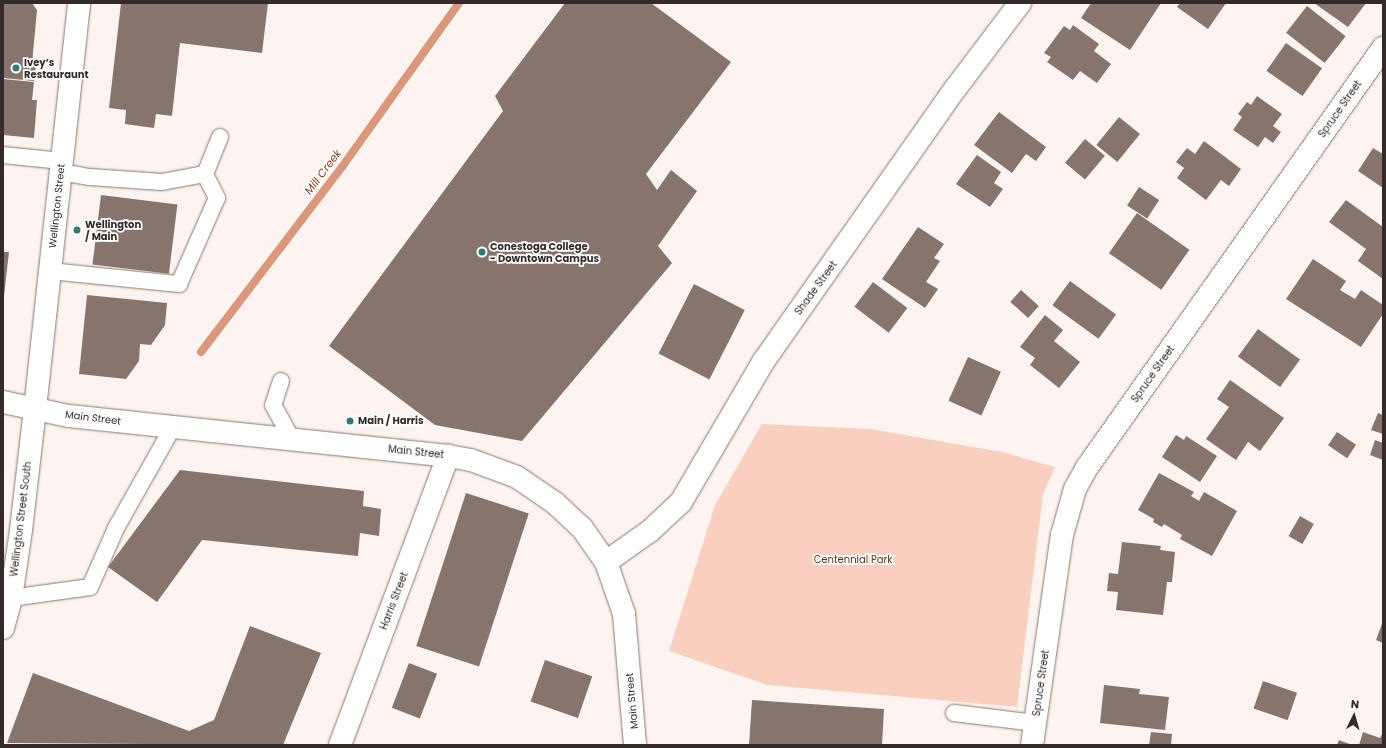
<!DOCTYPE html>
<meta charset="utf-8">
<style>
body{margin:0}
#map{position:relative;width:1386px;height:748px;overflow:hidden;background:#fcf4f0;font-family:Poppins,sans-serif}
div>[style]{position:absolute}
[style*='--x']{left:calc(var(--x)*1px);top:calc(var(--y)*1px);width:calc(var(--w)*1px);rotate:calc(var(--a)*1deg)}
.green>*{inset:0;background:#f9d0bf}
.stream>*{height:8px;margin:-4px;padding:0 4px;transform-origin:4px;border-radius:4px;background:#da977c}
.building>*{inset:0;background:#87746d;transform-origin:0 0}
.roads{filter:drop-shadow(0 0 1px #89776f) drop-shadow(0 0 1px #89776f)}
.lane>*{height:16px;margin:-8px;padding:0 8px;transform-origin:8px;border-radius:8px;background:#fff}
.street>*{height:22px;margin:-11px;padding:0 11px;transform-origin:11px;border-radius:11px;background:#fff}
.secondary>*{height:22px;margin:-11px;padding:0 11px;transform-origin:11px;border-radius:11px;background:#fff}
.dots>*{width:11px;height:11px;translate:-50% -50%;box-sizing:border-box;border:2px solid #fff;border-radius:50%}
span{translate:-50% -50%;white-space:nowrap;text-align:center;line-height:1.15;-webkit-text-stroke:3.5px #fff;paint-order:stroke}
.poi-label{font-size:10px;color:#332b28;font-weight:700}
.left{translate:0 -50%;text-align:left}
.street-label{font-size:10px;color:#332b28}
.park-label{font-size:10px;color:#6b2f12}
.water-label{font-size:11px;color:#883911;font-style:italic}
.frame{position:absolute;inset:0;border:4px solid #332b28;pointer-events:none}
.north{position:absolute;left:1334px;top:696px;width:40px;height:40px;-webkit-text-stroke:3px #fff;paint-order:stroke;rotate:5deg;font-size:11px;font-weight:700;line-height:16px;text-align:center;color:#332b28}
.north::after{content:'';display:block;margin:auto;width:14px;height:18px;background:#332b28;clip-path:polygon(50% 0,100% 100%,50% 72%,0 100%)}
</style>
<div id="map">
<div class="green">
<i style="clip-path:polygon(762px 424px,870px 429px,1002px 452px,1055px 467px,1043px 495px,1017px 707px,768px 685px,669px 651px,715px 505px)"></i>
</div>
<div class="stream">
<i style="--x:201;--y:352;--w:233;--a:-52.7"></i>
<i style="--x:342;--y:167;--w:201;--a:-54.5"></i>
</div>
<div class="building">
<i style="clip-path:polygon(3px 3px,32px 3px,37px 10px,32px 64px,36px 64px,34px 81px,4px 78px)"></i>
<i style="clip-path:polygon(121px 3px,268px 3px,262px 53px,180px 43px,172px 116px,156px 114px,154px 128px,125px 124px,126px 110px,109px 108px)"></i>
<i style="clip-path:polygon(565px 3px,651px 3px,731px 62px,646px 174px,657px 190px,671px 170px,697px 191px,658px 246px,672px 263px,522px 441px,435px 425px,329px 346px,503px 111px,495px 96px)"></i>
<i style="clip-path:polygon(1091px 3px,1161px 3px,1130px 50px,1081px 18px)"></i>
<i style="clip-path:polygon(1180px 3px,1226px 3px,1208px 29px,1177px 7px)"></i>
<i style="clip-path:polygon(1314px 3px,1366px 3px,1348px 27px)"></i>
<i style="left:1307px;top:6px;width:49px;height:34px;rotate:38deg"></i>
<i style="clip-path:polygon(1073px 25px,1099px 44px,1094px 51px,1111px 64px,1097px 83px,1080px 71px,1073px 80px,1047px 62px,1051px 57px,1044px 53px,1064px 26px,1070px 30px)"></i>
<i style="left:1286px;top:43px;width:44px;height:34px;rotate:35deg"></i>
<i style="clip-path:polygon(3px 79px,34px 82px,32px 100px,37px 100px,34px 138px,3px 135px)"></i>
<i style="clip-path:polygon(1257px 96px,1282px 114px,1273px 126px,1281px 132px,1273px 143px,1265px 137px,1258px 147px,1233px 130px,1242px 117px,1238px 114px,1247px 102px,1251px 105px)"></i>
<i style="clip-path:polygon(999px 112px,1046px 147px,1036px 161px,1026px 154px,1012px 173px,974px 145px)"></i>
<i style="left:1119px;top:117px;width:27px;height:36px;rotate:39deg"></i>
<i style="left:1085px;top:139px;width:26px;height:31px;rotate:40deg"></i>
<i style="clip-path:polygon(1204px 141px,1241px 169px,1229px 186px,1221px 180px,1206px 200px,1177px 178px,1184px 168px,1176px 162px,1187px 148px,1195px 154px)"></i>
<i style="clip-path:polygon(1373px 148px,1383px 154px,1383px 188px,1358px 171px)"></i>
<i style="clip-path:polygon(977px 155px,1001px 172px,994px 183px,1003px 189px,990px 207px,956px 184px)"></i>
<i style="left:1139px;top:187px;width:24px;height:22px;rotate:33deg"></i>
<i style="left:101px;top:195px;width:77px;height:70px;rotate:7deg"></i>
<i style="clip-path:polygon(1346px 200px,1383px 227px,1383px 279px,1358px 261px,1366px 249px,1329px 222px)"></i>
<i style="left:1137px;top:213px;width:64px;height:49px;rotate:35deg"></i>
<i style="clip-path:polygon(918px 227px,944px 244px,934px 258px,940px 261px,926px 282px,938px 289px,925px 308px,882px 279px)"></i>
<i style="clip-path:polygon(3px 252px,9px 252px,4px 296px,3px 296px)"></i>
<i style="clip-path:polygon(1313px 259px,1346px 281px,1340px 290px,1355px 299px,1361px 290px,1383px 305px,1383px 314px,1361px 347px,1286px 299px)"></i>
<i style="left:1070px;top:281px;width:57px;height:30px;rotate:36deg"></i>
<i style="left:873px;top:282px;width:43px;height:31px;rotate:37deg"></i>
<i style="left:694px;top:284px;width:57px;height:78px;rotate:27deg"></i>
<i style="left:1021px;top:290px;width:24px;height:16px;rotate:42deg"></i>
<i style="clip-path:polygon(87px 295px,167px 303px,165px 325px,151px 345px,140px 344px,139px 361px,126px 379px,79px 374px)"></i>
<i style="clip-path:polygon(1045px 315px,1063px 330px,1054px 341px,1080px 362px,1059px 388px,1030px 365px,1035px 358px,1020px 347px)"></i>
<i style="left:1258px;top:329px;width:52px;height:34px;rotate:36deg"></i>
<i style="left:968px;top:357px;width:36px;height:48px;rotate:24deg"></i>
<i style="clip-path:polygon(1230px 380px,1284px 418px,1260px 451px,1248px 442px,1236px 460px,1206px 439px,1229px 407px,1217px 399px)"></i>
<i style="clip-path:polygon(1378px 413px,1383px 415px,1383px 434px,1371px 430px)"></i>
<i style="left:1337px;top:432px;width:23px;height:16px;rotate:34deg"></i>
<i style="clip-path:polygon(1176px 435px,1184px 440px,1186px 436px,1217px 456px,1200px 482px,1162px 457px)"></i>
<i style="clip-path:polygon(1375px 440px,1383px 443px,1383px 460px,1370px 455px)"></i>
<i style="clip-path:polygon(180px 470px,364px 491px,363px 506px,381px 509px,379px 536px,360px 533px,358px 556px,202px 540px,157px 602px,108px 567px)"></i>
<i style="clip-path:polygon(1159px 473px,1194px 492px,1191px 496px,1199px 501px,1204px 492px,1237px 511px,1212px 556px,1180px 539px,1182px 535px,1164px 524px,1162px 527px,1153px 522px,1154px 519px,1138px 510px)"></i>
<i style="left:466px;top:493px;width:66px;height:161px;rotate:18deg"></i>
<i style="left:1300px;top:516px;width:16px;height:23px;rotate:30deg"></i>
<i style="clip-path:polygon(1122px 542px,1161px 546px,1160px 550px,1175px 552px,1172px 582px,1167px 582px,1163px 615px,1116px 610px,1118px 592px,1107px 591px,1109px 573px,1118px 574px)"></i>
<i style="clip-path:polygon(1383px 621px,1383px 643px,1376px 640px)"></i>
<i style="clip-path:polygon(250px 626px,321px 653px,283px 745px,7px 743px,33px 673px,189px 731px,214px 720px)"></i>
<i style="left:545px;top:660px;width:50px;height:44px;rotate:19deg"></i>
<i style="left:409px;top:663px;width:30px;height:48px;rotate:21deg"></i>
<i style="left:1263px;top:681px;width:36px;height:29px;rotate:19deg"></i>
<i style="clip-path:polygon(1104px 685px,1140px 689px,1139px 694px,1169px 697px,1165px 730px,1100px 723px)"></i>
<i style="clip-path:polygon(752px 700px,884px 709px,882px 745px,749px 745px)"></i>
<i style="clip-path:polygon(1151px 732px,1172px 734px,1171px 745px,1149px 745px)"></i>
<i style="clip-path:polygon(1363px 732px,1380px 738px,1383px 732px,1383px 745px,1359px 745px)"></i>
<i style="clip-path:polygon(1339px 740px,1352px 745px,1337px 745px)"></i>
</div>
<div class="roads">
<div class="lane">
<i style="--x:3;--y:155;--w:59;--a:5.8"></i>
<i style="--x:61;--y:172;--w:29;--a:10"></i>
<i style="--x:90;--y:177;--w:72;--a:4"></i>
<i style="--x:162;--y:182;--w:44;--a:-10.5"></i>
<i style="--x:205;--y:174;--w:40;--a:-68"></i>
<i style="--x:50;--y:271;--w:130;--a:5.8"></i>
<i style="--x:179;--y:284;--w:94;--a:-66.2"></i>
<i style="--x:217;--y:198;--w:27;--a:-117"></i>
<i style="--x:281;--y:381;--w:25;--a:108"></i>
<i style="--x:273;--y:405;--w:39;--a:61"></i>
<i style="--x:11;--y:598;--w:80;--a:-7.9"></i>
<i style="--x:90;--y:587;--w:64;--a:-66.2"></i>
<i style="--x:116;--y:528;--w:116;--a:-60.6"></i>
<i style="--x:954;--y:713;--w:82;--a:7"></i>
</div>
<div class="street">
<i style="--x:606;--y:562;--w:54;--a:-35.2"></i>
<i style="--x:650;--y:531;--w:42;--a:-43.1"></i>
<i style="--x:681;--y:502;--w:162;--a:-59.6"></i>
<i style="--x:763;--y:362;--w:334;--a:-54.9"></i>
<i style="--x:955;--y:89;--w:108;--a:-52.9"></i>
<i style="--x:3;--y:628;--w:31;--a:-75"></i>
<i style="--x:11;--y:598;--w:69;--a:-81.6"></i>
<i style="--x:21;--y:530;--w:122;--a:-83.4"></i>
<i style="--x:340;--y:745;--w:309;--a:-69.5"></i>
<i style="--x:1032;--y:745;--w:212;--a:-81.9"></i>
<i style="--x:1062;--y:535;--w:48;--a:-74.2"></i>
<i style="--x:1075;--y:489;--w:26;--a:-61"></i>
<i style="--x:1088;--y:466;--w:512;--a:-54.79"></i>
</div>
<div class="secondary">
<i style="--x:3;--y:402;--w:67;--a:12"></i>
<i style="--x:69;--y:416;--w:381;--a:6"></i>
<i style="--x:448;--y:456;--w:23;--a:10"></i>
<i style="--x:471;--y:460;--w:49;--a:20.3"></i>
<i style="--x:517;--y:477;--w:46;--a:34.4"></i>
<i style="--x:555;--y:503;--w:37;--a:43"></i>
<i style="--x:582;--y:528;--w:42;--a:54.8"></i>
<i style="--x:606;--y:562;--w:55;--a:70.9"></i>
<i style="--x:624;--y:614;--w:131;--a:85.2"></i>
<i style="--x:35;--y:409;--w:408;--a:-83.8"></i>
</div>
</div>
<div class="dots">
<i style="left:16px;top:68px;background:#317a78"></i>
<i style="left:77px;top:230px;background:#317a78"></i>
<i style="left:482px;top:252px;background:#317a78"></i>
<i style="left:350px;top:421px;background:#317a78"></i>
</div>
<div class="poi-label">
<span class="left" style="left:24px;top:68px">Ivey’s<br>Restauraunt</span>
<span class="left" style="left:85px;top:230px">Wellington<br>/ Main</span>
<span class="left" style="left:490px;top:252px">Conestoga College<br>- Downtown Campus</span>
<span class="left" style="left:358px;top:421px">Main / Harris</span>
</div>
<div class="street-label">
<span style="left:1340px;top:109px;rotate:-55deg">Spruce Street</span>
<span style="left:57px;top:206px;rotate:-84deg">Wellington Street</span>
<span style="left:816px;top:288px;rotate:-54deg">Shade Street</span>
<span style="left:1153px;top:374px;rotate:-55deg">Spruce Street</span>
<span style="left:93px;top:418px;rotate:7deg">Main Street</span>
<span style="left:416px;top:452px;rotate:6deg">Main Street</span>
<span style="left:21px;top:519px;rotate:-83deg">Wellington Street South</span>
<span style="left:394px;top:601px;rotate:-69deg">Harris Street</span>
<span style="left:1041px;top:683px;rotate:-82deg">Spruce Street</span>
<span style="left:632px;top:701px;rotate:-95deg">Main Street</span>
</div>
<div class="park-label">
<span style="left:853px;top:560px">Centennial Park</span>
</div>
<div class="water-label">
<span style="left:323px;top:172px;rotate:-53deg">Mill Creek</span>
</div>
<div class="frame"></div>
<div class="north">N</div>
</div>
